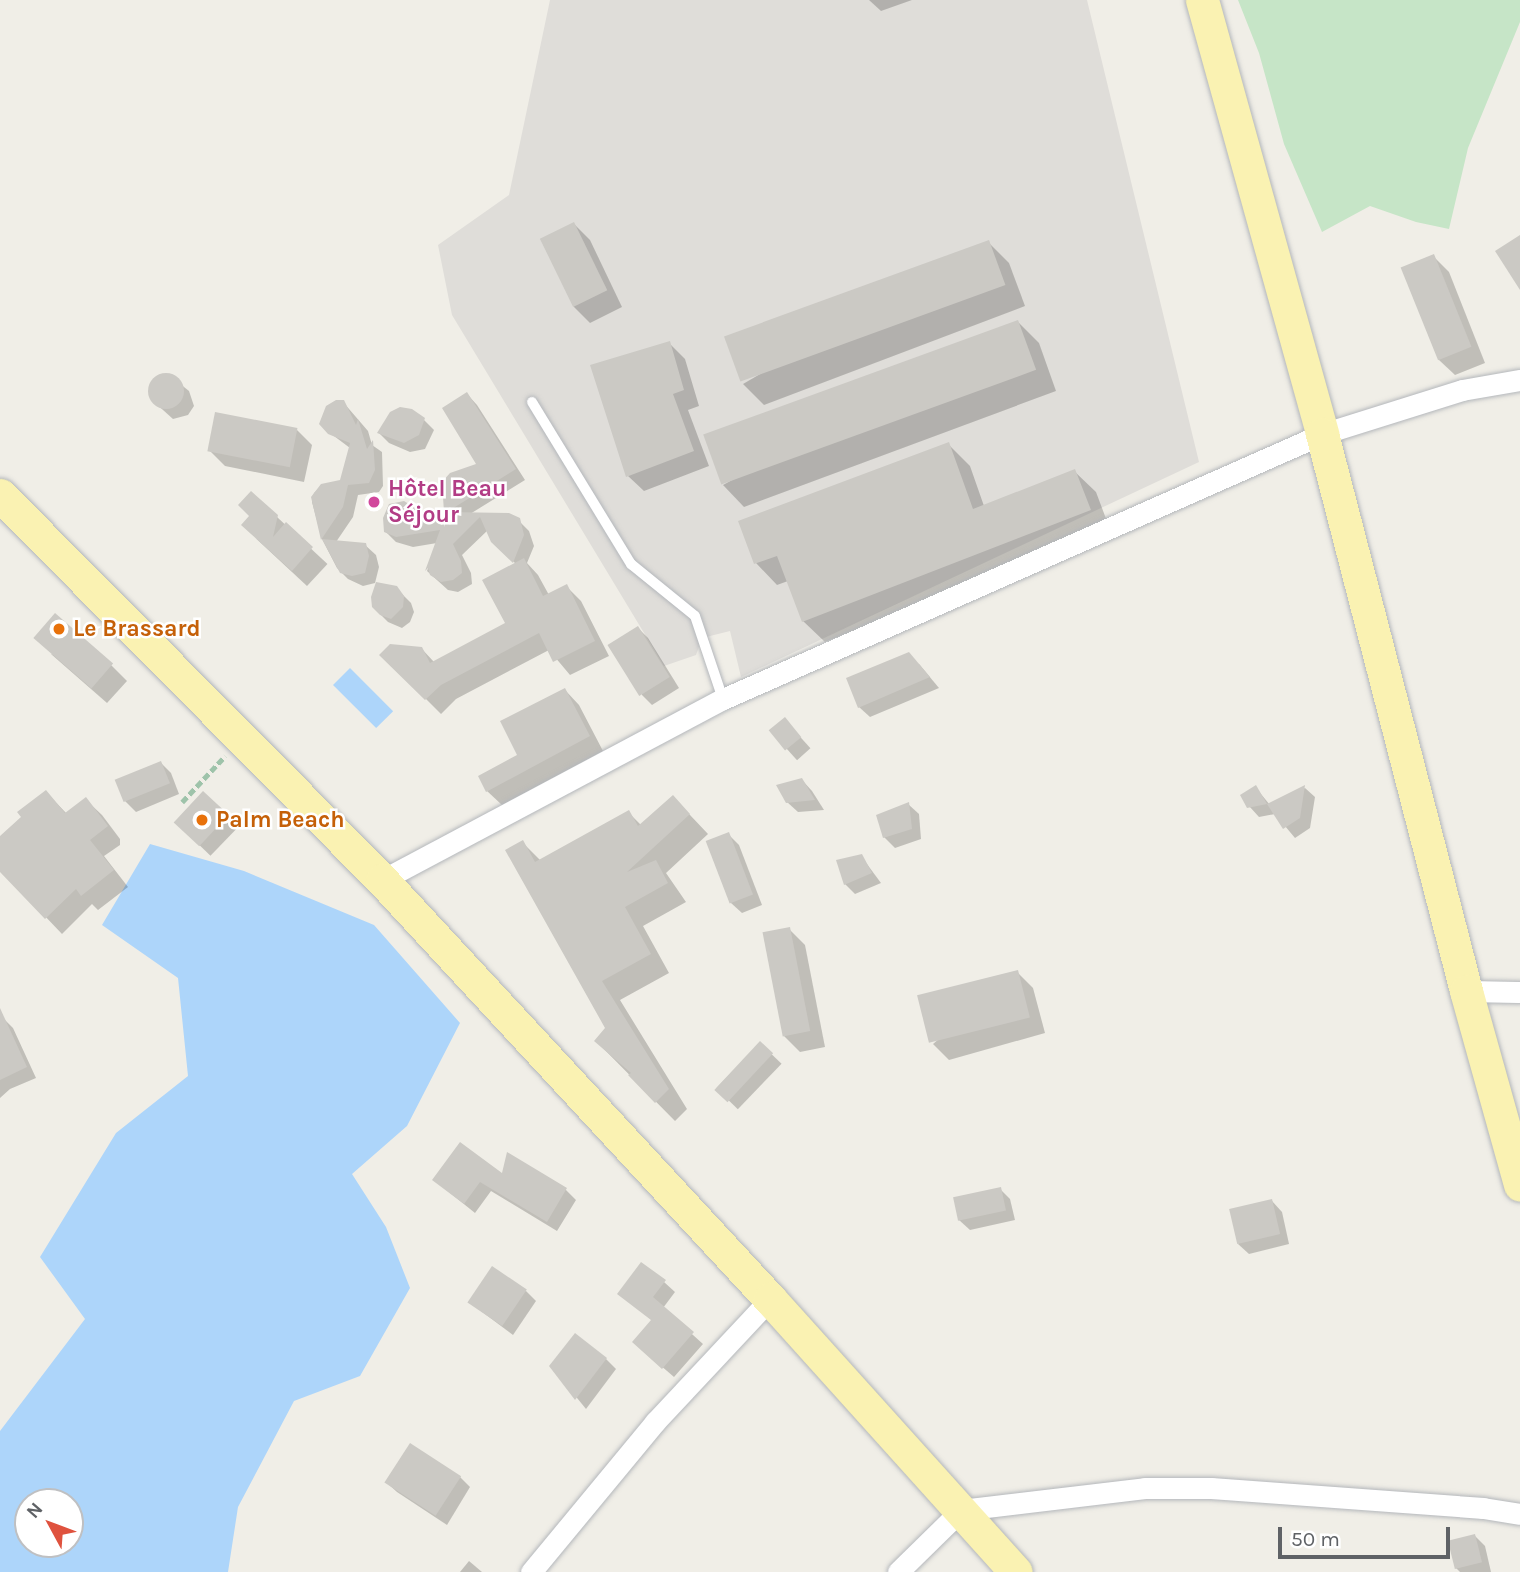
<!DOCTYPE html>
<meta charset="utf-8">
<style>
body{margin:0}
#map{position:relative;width:1520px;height:1572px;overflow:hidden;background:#f0eee7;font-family:Karla,sans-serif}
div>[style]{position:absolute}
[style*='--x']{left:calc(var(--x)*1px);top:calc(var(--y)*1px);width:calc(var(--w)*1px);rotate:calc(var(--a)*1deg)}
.industrial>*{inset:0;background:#dfddd9}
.green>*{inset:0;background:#c6e5c7}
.water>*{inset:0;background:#add5fa;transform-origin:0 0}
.shadow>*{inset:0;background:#0003;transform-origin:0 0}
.building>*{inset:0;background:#cbc9c4;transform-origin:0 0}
.round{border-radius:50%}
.path>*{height:4.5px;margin-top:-2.25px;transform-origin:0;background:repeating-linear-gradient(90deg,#9ec3aa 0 7px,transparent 0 10.5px)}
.roads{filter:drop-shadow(0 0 2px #b4b7bb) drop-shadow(0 0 2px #b4b7bb)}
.lane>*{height:10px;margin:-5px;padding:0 5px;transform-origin:5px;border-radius:5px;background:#fff}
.street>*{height:21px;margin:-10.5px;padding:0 10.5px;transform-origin:10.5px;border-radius:10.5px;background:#fff}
.primary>*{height:33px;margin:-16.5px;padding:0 16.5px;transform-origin:16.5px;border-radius:16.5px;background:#faf2b2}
.dots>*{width:19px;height:19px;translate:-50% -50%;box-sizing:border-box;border:4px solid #fff;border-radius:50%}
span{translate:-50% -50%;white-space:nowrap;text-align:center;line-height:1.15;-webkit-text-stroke:5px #fff;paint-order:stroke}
.hotel-label{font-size:23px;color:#b23c85;font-weight:700}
.left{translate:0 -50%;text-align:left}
.food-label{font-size:23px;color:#c56008;font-weight:700}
.north{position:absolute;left:14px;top:1488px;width:70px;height:70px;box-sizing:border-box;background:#fff;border:2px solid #bfc0c2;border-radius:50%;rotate:311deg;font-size:19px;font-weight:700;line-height:28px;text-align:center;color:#5f6266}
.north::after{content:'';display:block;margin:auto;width:24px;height:32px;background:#df523e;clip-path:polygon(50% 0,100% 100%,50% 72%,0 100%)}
.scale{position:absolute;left:1278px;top:1527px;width:172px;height:32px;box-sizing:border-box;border:4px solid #5f6266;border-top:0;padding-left:9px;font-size:21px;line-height:24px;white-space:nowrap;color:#5f6266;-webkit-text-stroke:5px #fff;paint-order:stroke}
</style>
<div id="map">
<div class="industrial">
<i style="clip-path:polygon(550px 0,1087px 0,1199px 462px,741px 677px,730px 631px,702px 638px,696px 655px,664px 666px,452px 315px,438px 245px,509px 195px)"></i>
</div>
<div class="green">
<i style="clip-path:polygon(1238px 0,1520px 0,1520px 22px,1468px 148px,1449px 229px,1416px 222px,1370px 206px,1322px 232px,1284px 144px,1259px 53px)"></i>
</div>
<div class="water">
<i style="left:350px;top:668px;width:61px;height:24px;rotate:45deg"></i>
<i style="clip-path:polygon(evenodd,150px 844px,244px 871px,374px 925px,460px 1023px,407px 1126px,352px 1174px,386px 1227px,410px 1288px,360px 1376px,294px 1401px,238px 1507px,228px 1572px,0 1572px,0 1431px,85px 1319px,40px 1257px,116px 1133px,188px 1076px,178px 978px,102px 925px,150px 844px,70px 1502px,70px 1544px,28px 1544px,28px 1502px,70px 1502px)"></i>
</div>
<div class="shadow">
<i style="clip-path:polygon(869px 0,912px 0,881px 11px)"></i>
<i style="clip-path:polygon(574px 224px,590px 240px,622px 307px,590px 323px,574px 307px)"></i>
<i style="clip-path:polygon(988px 242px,1009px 263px,1025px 306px,764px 405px,743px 384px)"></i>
<i style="clip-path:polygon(1433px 256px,1449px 272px,1485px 363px,1455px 375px,1439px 360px)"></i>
<i style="clip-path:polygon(1018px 322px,1039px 343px,1056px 391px,744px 507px,723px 485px)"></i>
<i style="clip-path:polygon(669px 343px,685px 359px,699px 406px,688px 410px,709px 466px,644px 491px,628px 476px)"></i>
<i style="clip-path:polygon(169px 375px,189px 391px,194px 406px,188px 415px,173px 419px,153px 401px,150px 390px,154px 380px)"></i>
<i style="clip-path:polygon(467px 394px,477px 405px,525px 480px,470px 514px,518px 520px,529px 531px,534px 546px,527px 563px,538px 575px,549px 595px,566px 586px,581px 601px,609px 656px,570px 675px,549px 650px,456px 699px,441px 714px,382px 655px,421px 648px,434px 662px,507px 624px,516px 564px,492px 541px,488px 530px,462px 555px,471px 573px,472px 584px,458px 592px,448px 590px,427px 571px,437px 543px,413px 547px,396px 542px,385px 531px,447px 529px,444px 483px,479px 465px)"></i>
<i style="clip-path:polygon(343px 402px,368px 431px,372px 445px,382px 452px,383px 486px,379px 492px,358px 495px,353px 517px,336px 542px,365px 545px,376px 555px,379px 567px,375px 583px,363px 586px,348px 579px,337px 568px,322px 539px,312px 502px,314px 493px,322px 486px,342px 482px,350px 448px,330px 433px)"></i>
<i style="clip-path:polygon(424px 420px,434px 430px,425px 449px,410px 452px,389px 443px,379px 433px)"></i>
<i style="clip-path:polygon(296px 429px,312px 445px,304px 482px,225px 466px,209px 450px)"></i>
<i style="clip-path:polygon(948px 444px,970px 466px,984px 506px,1074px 471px,1096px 492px,1111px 532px,825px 642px,803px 621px,788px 581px,777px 585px,756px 563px,741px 522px)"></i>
<i style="left:277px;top:517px;width:69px;height:30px;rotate:43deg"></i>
<i style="clip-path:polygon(400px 592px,411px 603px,414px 612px,410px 622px,402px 628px,388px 622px,377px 611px)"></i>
<i style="clip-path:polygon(638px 628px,648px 638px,679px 688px,652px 705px,642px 695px)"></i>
<i style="clip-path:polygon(51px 654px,111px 665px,127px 681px,107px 703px)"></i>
<i style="clip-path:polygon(919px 664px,939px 688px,870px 717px,859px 707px)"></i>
<i style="clip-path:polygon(565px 690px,579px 705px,603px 751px,502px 805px,487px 791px,520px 756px)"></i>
<i style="left:785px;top:720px;width:38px;height:18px;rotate:48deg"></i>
<i style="clip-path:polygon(161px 763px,171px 773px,179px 794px,136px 812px,125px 801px,117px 781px)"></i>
<i style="clip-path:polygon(802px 780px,812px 791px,824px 810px,798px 812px,787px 802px)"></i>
<i style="clip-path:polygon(1256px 788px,1270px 805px,1305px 788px,1315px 797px,1310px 828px,1295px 838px,1275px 814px,1259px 817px,1249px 806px)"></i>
<i style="clip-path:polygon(46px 792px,67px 814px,86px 800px,102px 815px,120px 839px,120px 845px,104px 856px,128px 887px,98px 910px,92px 904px,62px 934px,0 869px,0 839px)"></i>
<i style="left:203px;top:793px;width:49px;height:40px;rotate:44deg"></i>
<i style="clip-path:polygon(673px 797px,708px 834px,666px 873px,686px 902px,643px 926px,669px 973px,620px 1000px,687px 1109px,675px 1121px,596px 1041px,607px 1029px,522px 842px,541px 861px,628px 812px,641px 825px)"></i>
<i style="clip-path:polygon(908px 804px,919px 814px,921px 839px,895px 848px,884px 837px)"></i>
<i style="clip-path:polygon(728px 834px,739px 845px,762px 905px,742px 913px,731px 903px)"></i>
<i style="clip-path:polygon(861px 856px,881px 883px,855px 894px,845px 884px)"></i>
<i style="clip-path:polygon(789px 929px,805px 945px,825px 1047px,800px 1052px,784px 1036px)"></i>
<i style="clip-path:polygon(1017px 972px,1033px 988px,1045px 1033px,949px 1060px,933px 1044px)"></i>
<i style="clip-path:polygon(3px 1018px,13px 1028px,36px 1078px,10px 1089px,0 1098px,0 1019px)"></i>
<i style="left:760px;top:1043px;width:30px;height:63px;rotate:44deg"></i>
<i style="clip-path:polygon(508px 1155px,566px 1190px,576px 1200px,557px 1231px,491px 1191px,475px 1213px,434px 1180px,503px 1176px)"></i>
<i style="clip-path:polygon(1000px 1189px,1010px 1199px,1015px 1220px,970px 1230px,959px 1220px)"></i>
<i style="clip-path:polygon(1272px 1201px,1282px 1212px,1289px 1244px,1249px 1254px,1238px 1244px)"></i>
<i style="clip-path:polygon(664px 1282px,675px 1292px,663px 1308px,703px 1344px,674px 1377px,645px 1352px,653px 1321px,620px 1294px)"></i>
<i style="clip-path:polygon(526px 1291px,536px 1301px,513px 1335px,469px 1302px)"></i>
<i style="clip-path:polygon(606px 1359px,616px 1369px,586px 1409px,551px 1366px)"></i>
<i style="clip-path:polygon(460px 1477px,470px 1487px,447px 1525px,397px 1492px,386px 1482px)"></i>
<i style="clip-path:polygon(1475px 1536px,1485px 1546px,1491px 1572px,1460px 1572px,1456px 1568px)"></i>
<i style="clip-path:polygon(469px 1561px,482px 1572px,460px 1572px)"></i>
</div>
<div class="building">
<i style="left:574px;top:222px;width:76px;height:38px;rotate:64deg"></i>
<i style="clip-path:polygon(1520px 235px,1520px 290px,1495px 251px)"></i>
<i style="left:989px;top:240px;width:48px;height:282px;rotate:70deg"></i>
<i style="left:1434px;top:254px;width:100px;height:36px;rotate:68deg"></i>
<i style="left:1018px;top:320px;width:53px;height:335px;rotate:70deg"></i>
<i style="clip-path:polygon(670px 341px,684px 390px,673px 394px,694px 451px,626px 477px,590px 365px)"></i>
<i class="round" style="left:148px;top:373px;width:36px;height:36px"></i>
<i style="clip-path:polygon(467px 392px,516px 469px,447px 512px,509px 513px,520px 518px,524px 535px,513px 563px,491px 542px,480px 517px,453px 544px,461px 561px,462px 573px,453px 580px,441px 582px,430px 575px,428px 568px,425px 571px,440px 530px,396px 537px,384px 532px,383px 518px,389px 504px,404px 501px,442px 525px,443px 522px,445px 527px,442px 482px,450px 473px,476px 464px,442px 408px)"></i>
<i style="clip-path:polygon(336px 400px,344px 400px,356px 425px,358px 419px,367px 449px,373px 440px,375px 470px,369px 483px,348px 485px,343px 507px,321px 540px,311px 497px,321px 484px,340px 480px,350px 443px,328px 434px,319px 424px,326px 406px)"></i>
<i style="clip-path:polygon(400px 407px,412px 409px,425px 418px,419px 435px,404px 443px,377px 433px,390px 412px)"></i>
<i style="left:215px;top:412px;width:84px;height:40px;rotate:11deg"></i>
<i style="clip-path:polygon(949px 442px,973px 509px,1075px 469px,1091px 510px,802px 622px,777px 556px,754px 564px,738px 521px)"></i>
<i style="clip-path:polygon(251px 491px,278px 515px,273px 537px,286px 522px,313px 547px,292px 571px,241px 525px,249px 516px,238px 505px)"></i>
<i style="clip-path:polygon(322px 539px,366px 543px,369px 556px,365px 573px,352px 576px,340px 573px)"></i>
<i style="clip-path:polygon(524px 558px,543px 596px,567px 584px,595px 641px,553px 662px,539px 633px,441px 685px,425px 700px,379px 655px,390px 644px,422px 647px,430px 663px,505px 623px,482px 580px)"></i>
<i style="clip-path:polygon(376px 582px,397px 586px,404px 596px,403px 607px,391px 619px,380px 615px,372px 607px,371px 597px)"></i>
<i style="left:55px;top:613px;width:77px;height:33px;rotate:41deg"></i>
<i style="left:638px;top:626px;width:60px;height:36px;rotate:58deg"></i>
<i style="clip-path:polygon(909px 652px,930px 677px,858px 708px,846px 678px)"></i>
<i style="clip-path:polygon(565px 688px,590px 736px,486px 792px,478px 776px,517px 755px,500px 721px)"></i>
<i style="left:785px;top:717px;width:26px;height:21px;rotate:51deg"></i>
<i style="left:161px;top:761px;width:24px;height:50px;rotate:68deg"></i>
<i style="clip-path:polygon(802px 778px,815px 800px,786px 803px,776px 785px)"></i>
<i style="clip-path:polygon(1256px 785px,1267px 804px,1247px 808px,1240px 795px)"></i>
<i style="clip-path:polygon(1305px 785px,1300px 818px,1283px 829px,1267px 804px)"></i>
<i style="clip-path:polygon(46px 790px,65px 813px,86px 797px,108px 826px,90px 840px,114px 870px,81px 896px,76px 889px,45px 919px,0 872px,0 836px,21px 817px,17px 812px)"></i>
<i style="left:203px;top:791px;width:35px;height:43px;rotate:43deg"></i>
<i style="clip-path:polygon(673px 795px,690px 814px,627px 872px,656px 860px,668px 883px,625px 907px,651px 954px,602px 981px,669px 1089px,655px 1103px,628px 1075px,631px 1073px,594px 1041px,605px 1028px,505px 850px,523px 840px,535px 862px,629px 810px,638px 826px)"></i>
<i style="clip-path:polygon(909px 802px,912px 829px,883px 838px,876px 815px)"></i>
<i style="left:729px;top:832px;width:67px;height:25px;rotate:69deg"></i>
<i style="clip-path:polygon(862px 854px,872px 873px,844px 885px,836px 860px)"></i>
<i style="left:790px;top:927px;width:106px;height:28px;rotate:79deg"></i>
<i style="left:1018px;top:970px;width:49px;height:104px;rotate:76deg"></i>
<i style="clip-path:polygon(0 1008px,27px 1067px,0 1080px)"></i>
<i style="left:760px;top:1041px;width:18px;height:67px;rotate:43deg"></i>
<i style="clip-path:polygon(460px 1142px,502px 1173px,507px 1152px,567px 1188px,547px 1222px,480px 1182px,464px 1204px,432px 1180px)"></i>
<i style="left:1001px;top:1187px;width:24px;height:49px;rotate:78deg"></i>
<i style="left:1272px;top:1199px;width:36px;height:44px;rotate:77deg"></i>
<i style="clip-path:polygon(641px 1262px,666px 1280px,653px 1297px,694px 1332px,662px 1369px,632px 1342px,651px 1320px,617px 1294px)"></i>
<i style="left:492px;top:1266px;width:42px;height:44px;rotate:34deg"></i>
<i style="clip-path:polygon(575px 1333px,607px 1358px,575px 1400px,549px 1366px)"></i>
<i style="left:410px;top:1443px;width:61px;height:47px;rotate:33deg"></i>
<i style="left:1475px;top:1534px;width:29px;height:28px;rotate:76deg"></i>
</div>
<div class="path">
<i style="--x:182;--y:802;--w:63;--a:-46.9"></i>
</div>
<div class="roads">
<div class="lane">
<i style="--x:532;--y:402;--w:190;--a:58.6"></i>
<i style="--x:631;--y:564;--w:82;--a:39.1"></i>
<i style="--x:695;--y:616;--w:88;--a:71.4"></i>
</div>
<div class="street">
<i style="--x:382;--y:880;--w:386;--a:-28"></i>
<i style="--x:723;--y:699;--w:655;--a:-23.86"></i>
<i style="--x:1322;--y:434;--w:147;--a:-17.4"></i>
<i style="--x:1462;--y:390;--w:59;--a:-9.8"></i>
<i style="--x:1466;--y:991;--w:54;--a:1.1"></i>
<i style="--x:531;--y:1572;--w:195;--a:-50.4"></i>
<i style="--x:655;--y:1422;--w:168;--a:-46.9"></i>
<i style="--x:898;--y:1572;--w:88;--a:-44.5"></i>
<i style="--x:961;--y:1510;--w:185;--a:-6.8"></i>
<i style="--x:1145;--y:1488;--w:66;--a:0"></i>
<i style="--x:1211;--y:1488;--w:273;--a:4.2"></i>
<i style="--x:1483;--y:1508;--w:37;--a:9"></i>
</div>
<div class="primary">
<i style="--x:1202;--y:0;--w:450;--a:74.5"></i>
<i style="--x:1322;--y:434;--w:575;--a:75.5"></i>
<i style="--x:1466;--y:991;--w:201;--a:74.4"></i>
<i style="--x:0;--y:495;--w:542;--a:45.22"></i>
<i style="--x:382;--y:880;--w:571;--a:47.2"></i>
<i style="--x:770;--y:1299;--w:367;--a:48"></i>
</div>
</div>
<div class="dots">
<i style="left:374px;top:502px;background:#d1479c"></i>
<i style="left:59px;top:629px;background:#e8710a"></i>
<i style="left:202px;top:820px;background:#e8710a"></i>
</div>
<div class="hotel-label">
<span class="left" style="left:388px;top:502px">Hôtel Beau<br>Séjour</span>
</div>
<div class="food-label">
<span class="left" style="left:73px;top:629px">Le Brassard</span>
<span class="left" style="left:216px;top:820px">Palm Beach</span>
</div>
<div class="north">N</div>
<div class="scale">50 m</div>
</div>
